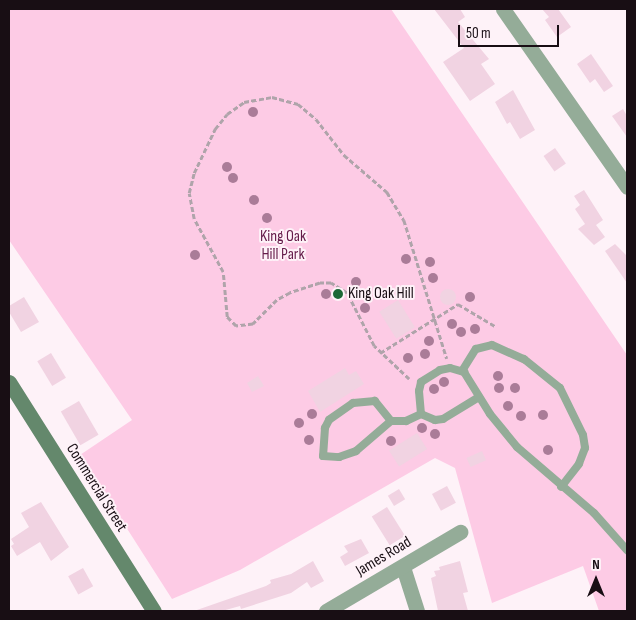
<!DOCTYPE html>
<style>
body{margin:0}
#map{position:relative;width:636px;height:620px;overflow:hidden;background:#fef2f8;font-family:"Sofia Sans Condensed",sans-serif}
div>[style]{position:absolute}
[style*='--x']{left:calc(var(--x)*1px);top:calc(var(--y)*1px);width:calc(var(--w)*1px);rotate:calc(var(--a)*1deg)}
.green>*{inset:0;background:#fdcbe5}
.building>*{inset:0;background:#f1d3e2;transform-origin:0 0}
.round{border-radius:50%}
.path>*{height:2.5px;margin-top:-1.25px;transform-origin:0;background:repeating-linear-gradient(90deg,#afa4aa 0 5px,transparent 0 7.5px)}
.service>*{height:8px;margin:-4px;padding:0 4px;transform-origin:4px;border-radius:4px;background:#94ac98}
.minor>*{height:15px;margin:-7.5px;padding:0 7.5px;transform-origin:7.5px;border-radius:7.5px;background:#94ac98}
.secondary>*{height:15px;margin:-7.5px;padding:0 7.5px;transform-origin:7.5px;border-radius:7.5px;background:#64886c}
.trees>*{width:10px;height:10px;margin:-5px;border-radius:50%;background:#aa7c98}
.dots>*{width:14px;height:14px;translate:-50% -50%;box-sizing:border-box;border:2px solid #fef2f8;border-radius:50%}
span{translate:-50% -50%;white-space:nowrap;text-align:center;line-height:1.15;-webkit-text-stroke:4px #fef2f8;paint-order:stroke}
.park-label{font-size:16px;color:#651c4a}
.poi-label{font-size:16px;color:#180e14}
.left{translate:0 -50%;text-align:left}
.street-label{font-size:16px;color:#180e14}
.frame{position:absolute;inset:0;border:10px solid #180e14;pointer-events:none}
.north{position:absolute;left:571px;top:555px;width:50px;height:50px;-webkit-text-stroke:4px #fef2f8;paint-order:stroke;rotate:0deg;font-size:14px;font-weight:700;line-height:20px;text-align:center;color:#180e14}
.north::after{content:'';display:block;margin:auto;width:18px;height:22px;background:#180e14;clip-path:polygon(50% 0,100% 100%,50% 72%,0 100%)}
.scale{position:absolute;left:458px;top:25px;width:101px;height:22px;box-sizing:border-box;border:2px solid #180e14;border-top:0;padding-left:6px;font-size:15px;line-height:18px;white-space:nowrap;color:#180e14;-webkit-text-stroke:4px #fef2f8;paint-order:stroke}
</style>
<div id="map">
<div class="green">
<i style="clip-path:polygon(9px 9px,391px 9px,627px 355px,627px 611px,599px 611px,583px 566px,492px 603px,455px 468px,435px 458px,240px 570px,172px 599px,80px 455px,132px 420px,9px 240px)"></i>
</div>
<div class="building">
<i style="clip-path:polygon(434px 9px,460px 9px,465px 17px,458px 22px,489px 59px,481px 64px,495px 84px,470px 101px,443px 62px,464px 48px)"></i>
<i style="clip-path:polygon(542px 9px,558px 9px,571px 27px,557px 37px,545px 20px,549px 17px)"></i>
<i style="clip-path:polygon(591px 54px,613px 86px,604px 92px,595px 79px,590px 83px,577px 64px)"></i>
<i style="clip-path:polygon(513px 90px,535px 130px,520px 139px,510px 122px,507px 124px,495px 102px)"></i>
<i style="clip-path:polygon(623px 109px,627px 116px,627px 137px,612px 116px)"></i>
<i style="left:555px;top:148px;width:19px;height:14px;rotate:55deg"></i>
<i style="clip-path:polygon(584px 190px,603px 220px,596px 225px,605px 237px,594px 245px,578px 229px,585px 224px,575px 209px,580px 205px,574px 196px)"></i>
<i style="clip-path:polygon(615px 244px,627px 256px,627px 283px,605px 251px)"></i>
<i class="round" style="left:440px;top:289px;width:16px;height:16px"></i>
<i style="clip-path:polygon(24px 297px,39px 322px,21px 332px,9px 312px,9px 306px)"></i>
<i style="left:398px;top:300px;width:32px;height:22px;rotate:58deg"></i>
<i style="left:51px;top:353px;width:29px;height:16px;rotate:59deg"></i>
<i style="clip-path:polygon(345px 368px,349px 375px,356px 371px,364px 384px,320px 412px,308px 391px)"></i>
<i style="clip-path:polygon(258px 376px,264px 386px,252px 392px,247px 383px)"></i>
<i style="left:79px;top:401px;width:39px;height:21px;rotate:60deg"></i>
<i style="left:417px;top:433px;width:19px;height:33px;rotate:58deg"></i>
<i style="left:482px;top:451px;width:10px;height:17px;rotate:66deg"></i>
<i style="left:447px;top:486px;width:19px;height:17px;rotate:62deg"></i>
<i style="left:399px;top:489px;width:12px;height:13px;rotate:59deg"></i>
<i style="clip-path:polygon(41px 502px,69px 547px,51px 561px,40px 542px,17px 556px,11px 546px,14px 544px,11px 539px,29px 527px,21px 513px)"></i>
<i style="left:387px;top:507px;width:34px;height:18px;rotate:58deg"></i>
<i style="clip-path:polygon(361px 539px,369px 553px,345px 566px,340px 557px,348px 552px,344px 546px)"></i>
<i style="clip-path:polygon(313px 561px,324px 581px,311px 588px,307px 582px,291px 593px,241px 609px,240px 606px,222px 611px,194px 611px,266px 586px,271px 583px,270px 580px,291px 574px)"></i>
<i style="clip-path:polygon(460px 561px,468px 592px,463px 593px,468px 611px,438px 611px,431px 578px,436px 576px,434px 571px,440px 570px,439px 567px)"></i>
<i style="left:83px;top:568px;width:21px;height:17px;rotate:61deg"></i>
</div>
<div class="path">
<i style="--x:380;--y:353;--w:92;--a:-32.1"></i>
<i style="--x:458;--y:304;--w:43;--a:30.7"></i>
<i style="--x:409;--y:379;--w:48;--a:-136.7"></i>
<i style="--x:374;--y:346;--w:59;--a:-117"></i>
<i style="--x:347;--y:293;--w:19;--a:-148"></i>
<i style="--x:331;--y:283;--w:11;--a:180"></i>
<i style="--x:320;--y:283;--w:32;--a:162"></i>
<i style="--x:290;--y:293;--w:15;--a:152"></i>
<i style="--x:277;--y:300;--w:34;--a:135"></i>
<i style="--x:253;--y:324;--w:17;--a:173"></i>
<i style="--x:236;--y:326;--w:13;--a:-135"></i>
<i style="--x:227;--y:317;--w:45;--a:-95.1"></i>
<i style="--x:223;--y:272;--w:60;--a:-118.7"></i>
<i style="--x:194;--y:219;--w:26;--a:-101"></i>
<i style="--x:189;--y:193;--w:21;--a:-76"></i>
<i style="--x:194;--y:173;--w:49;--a:-64.5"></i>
<i style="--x:215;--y:129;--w:19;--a:-51"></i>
<i style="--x:227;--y:114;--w:21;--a:-35"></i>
<i style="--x:244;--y:102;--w:28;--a:-10"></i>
<i style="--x:272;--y:97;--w:27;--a:15"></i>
<i style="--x:298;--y:104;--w:23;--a:40"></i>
<i style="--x:316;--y:119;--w:46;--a:52.1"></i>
<i style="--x:344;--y:155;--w:57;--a:40.7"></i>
<i style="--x:387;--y:192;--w:33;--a:59"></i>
<i style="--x:404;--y:220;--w:145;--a:72.8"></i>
</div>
<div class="service">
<i style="--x:462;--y:371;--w:26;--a:-58"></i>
<i style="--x:476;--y:349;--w:16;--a:-14"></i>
<i style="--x:492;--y:345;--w:35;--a:24"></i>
<i style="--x:524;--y:359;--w:46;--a:38.9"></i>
<i style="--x:560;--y:388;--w:52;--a:63.9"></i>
<i style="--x:583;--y:435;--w:13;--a:81"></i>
<i style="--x:585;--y:448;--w:17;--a:111"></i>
<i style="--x:579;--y:464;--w:29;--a:128"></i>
<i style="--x:479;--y:397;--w:42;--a:148.6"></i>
<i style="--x:443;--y:419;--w:8;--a:173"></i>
<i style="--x:435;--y:420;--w:15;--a:-157"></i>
<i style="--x:421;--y:414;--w:23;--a:-95"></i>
<i style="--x:419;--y:391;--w:9;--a:-77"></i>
<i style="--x:421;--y:382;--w:22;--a:-32"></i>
<i style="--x:440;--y:370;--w:10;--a:-11"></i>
<i style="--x:450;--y:368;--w:15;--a:16"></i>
<i style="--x:464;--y:372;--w:49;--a:58.2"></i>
<i style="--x:490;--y:414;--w:43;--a:50.7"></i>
<i style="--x:517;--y:447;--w:101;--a:40.6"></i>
<i style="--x:594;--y:513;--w:50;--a:48.3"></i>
<i style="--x:391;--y:421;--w:26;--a:-129"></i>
<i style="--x:375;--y:401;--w:22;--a:175"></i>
<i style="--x:353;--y:403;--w:29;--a:145"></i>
<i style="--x:329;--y:420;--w:9;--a:117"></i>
<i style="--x:325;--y:428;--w:28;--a:94"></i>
<i style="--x:323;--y:456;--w:16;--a:4"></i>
<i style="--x:339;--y:457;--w:18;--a:-19"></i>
<i style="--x:356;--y:451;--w:46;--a:-40.6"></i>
<i style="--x:391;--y:421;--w:15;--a:0"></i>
<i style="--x:406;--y:421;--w:17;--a:-25"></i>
</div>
<div class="minor">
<i style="--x:503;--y:9;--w:217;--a:55.1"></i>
<i style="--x:403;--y:567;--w:46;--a:72.3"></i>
<i style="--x:326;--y:611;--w:156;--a:-30.5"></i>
</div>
<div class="secondary">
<i style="--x:9;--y:382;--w:271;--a:57.7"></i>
</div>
<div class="trees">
<i style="left:253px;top:112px"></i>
<i style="left:227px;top:167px"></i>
<i style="left:233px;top:178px"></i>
<i style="left:254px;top:200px"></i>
<i style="left:267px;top:218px"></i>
<i style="left:300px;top:254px"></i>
<i style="left:195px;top:255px"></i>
<i style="left:406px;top:259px"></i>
<i style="left:430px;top:262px"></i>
<i style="left:433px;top:278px"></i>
<i style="left:356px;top:282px"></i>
<i style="left:326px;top:294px"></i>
<i style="left:470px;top:297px"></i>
<i style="left:365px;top:308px"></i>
<i style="left:452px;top:324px"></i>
<i style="left:475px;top:329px"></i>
<i style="left:461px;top:332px"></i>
<i style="left:429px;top:341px"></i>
<i style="left:425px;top:354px"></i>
<i style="left:408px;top:358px"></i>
<i style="left:498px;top:376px"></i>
<i style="left:444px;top:382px"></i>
<i style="left:499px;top:388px"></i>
<i style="left:515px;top:388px"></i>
<i style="left:434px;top:389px"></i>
<i style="left:508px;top:406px"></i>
<i style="left:312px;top:414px"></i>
<i style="left:543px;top:415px"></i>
<i style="left:521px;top:416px"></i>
<i style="left:299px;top:423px"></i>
<i style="left:422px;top:428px"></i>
<i style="left:435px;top:434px"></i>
<i style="left:309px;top:440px"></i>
<i style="left:391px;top:441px"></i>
<i style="left:548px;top:450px"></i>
</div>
<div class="dots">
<i style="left:338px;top:294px;background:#1b6836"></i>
</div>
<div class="park-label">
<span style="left:283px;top:246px">King Oak<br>Hill Park</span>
</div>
<div class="poi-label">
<span class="left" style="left:348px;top:294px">King Oak Hill</span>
</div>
<div class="street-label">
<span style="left:96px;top:488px;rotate:58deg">Commercial Street</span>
<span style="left:384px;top:557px;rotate:-31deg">James Road</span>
</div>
<div class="frame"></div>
<div class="north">N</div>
<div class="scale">50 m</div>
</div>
